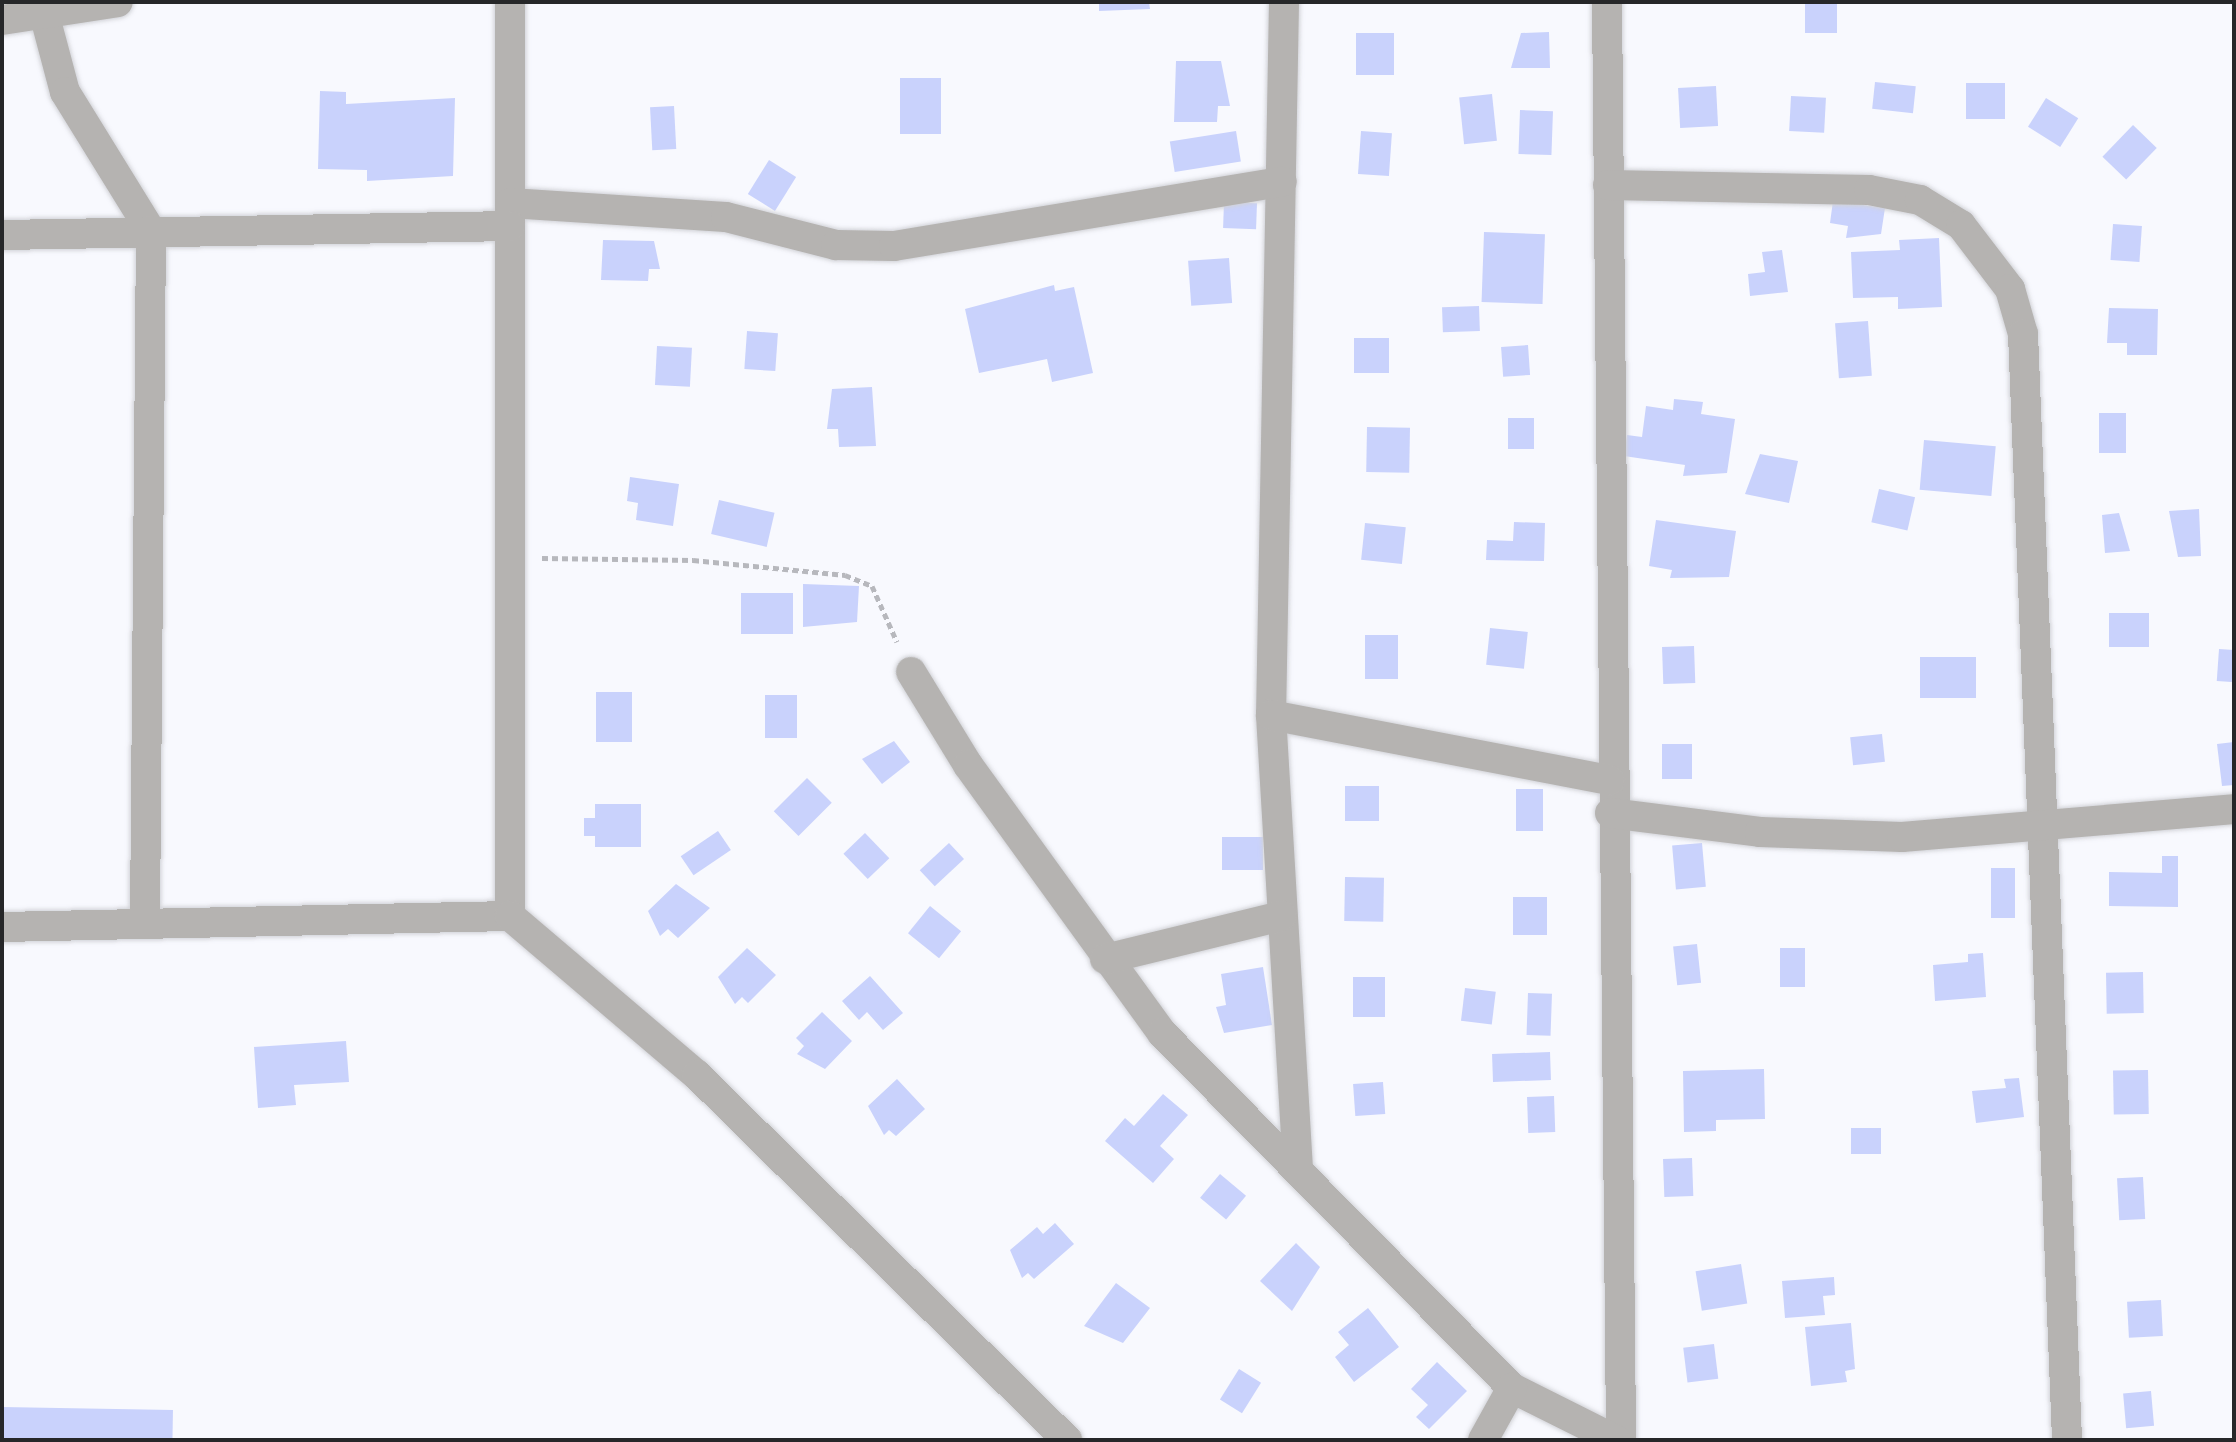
<!DOCTYPE html>
<style>
body{margin:0}
#map{position:relative;width:2236px;height:1442px;overflow:hidden;background:#f8f9fe;font-family:"Nunito Sans",sans-serif}
div>[style]{position:absolute}
[style*='--x']{left:calc(var(--x)*1px);top:calc(var(--y)*1px);width:calc(var(--w)*1px);rotate:calc(var(--a)*1deg)}
.building>*{inset:0;background:#c9d2fc;transform-origin:0 0}
.path>*{height:5px;margin-top:-2.5px;transform-origin:0;background:repeating-linear-gradient(90deg,#b7b8bd 0 6px,transparent 0 10px)}
.roads{filter:drop-shadow(0 0 2px #d2d3d8) drop-shadow(0 0 2px #d2d3d8)}
.street>*{height:30px;margin:-15px;padding:0 15px;transform-origin:15px;border-radius:15px;background:#b5b3b1}
span{translate:-50% -50%;white-space:nowrap;text-align:center;line-height:1.15;-webkit-text-stroke:7px #fff;paint-order:stroke}
.frame{position:absolute;inset:0;border:4px solid #262729;pointer-events:none}
</style>
<div id="map">
<div class="building">
<i style="clip-path:polygon(1099px 2px,1149px 2px,1150px 9px,1099px 11px)"></i>
<i style="left:1805px;top:2px;width:32px;height:31px"></i>
<i style="clip-path:polygon(1549px 32px,1550px 68px,1511px 68px,1521px 33px)"></i>
<i style="left:1356px;top:33px;width:38px;height:42px"></i>
<i style="clip-path:polygon(1176px 61px,1221px 61px,1230px 106px,1218px 106px,1217px 122px,1174px 122px)"></i>
<i style="left:941px;top:78px;width:56px;height:41px;rotate:90deg"></i>
<i style="left:1875px;top:82px;width:41px;height:27px;rotate:6deg"></i>
<i style="left:1966px;top:83px;width:39px;height:36px"></i>
<i style="left:1716px;top:86px;width:40px;height:38px;rotate:87deg"></i>
<i style="clip-path:polygon(320px 91px,346px 92px,346px 104px,455px 98px,453px 176px,367px 181px,367px 170px,318px 169px)"></i>
<i style="left:1492px;top:94px;width:47px;height:33px;rotate:84deg"></i>
<i style="left:1791px;top:96px;width:35px;height:35px;rotate:3deg"></i>
<i style="left:2046px;top:98px;width:38px;height:34px;rotate:32deg"></i>
<i style="left:674px;top:106px;width:43px;height:24px;rotate:87deg"></i>
<i style="left:1520px;top:110px;width:33px;height:44px;rotate:2deg"></i>
<i style="left:2133px;top:125px;width:33px;height:44px;rotate:44deg"></i>
<i style="left:1236px;top:131px;width:31px;height:67px;rotate:81deg"></i>
<i style="left:1361px;top:131px;width:31px;height:43px;rotate:4deg"></i>
<i style="left:769px;top:160px;width:32px;height:40px;rotate:32deg"></i>
<i style="clip-path:polygon(1833px 201px,1885px 208px,1881px 234px,1846px 238px,1848px 226px,1830px 223px)"></i>
<i style="left:1224px;top:202px;width:33px;height:26px;rotate:2deg"></i>
<i style="left:2113px;top:224px;width:29px;height:36px;rotate:4deg"></i>
<i style="left:1484px;top:232px;width:61px;height:70px;rotate:2deg"></i>
<i style="clip-path:polygon(1939px 238px,1942px 307px,1898px 309px,1898px 297px,1853px 298px,1851px 252px,1900px 250px,1899px 240px)"></i>
<i style="clip-path:polygon(603px 240px,654px 241px,660px 269px,649px 269px,648px 281px,601px 280px)"></i>
<i style="clip-path:polygon(1782px 250px,1788px 292px,1750px 296px,1748px 274px,1765px 272px,1762px 252px)"></i>
<i style="left:1229px;top:258px;width:45px;height:41px;rotate:86deg"></i>
<i style="clip-path:polygon(1054px 285px,1055px 291px,1074px 287px,1093px 373px,1052px 382px,1047px 359px,979px 373px,965px 309px)"></i>
<i style="left:1479px;top:306px;width:25px;height:37px;rotate:88deg"></i>
<i style="clip-path:polygon(2109px 308px,2158px 309px,2157px 355px,2127px 355px,2127px 343px,2107px 343px)"></i>
<i style="left:1868px;top:321px;width:55px;height:33px;rotate:86deg"></i>
<i style="left:747px;top:331px;width:31px;height:38px;rotate:4deg"></i>
<i style="left:1354px;top:338px;width:35px;height:35px"></i>
<i style="left:1528px;top:345px;width:30px;height:27px;rotate:86deg"></i>
<i style="left:657px;top:346px;width:35px;height:39px;rotate:3deg"></i>
<i style="clip-path:polygon(872px 387px,876px 446px,839px 447px,838px 429px,827px 429px,832px 389px)"></i>
<i style="clip-path:polygon(1674px 399px,1703px 402px,1701px 414px,1735px 419px,1727px 473px,1683px 476px,1685px 465px,1624px 456px,1627px 435px,1642px 437px,1646px 406px,1673px 410px)"></i>
<i style="left:2099px;top:413px;width:27px;height:40px"></i>
<i style="left:1508px;top:418px;width:26px;height:31px"></i>
<i style="left:1367px;top:427px;width:43px;height:45px;rotate:1deg"></i>
<i style="left:1924px;top:440px;width:72px;height:50px;rotate:5deg"></i>
<i style="clip-path:polygon(1760px 454px,1798px 461px,1789px 503px,1745px 494px)"></i>
<i style="clip-path:polygon(630px 477px,679px 484px,673px 526px,636px 520px,638px 503px,627px 501px)"></i>
<i style="left:1879px;top:489px;width:37px;height:34px;rotate:13deg"></i>
<i style="left:719px;top:500px;width:57px;height:35px;rotate:13deg"></i>
<i style="clip-path:polygon(2199px 509px,2201px 556px,2178px 557px,2169px 511px)"></i>
<i style="clip-path:polygon(2119px 513px,2130px 551px,2105px 553px,2102px 515px)"></i>
<i style="clip-path:polygon(1656px 520px,1736px 531px,1729px 577px,1670px 578px,1672px 570px,1649px 566px)"></i>
<i style="clip-path:polygon(1514px 522px,1545px 523px,1544px 561px,1486px 560px,1487px 540px,1513px 541px)"></i>
<i style="left:1365px;top:523px;width:41px;height:37px;rotate:6deg"></i>
<i style="clip-path:polygon(803px 584px,859px 586px,857px 622px,803px 627px)"></i>
<i style="left:741px;top:593px;width:52px;height:41px"></i>
<i style="left:2109px;top:613px;width:40px;height:34px"></i>
<i style="left:1490px;top:628px;width:38px;height:37px;rotate:6deg"></i>
<i style="left:1365px;top:635px;width:33px;height:44px"></i>
<i style="left:1694px;top:646px;width:37px;height:32px;rotate:88deg"></i>
<i style="left:2219px;top:649px;width:15px;height:32px;rotate:4deg"></i>
<i style="left:1976px;top:657px;width:41px;height:56px;rotate:90deg"></i>
<i style="left:632px;top:692px;width:50px;height:36px;rotate:90deg"></i>
<i style="left:765px;top:695px;width:32px;height:43px"></i>
<i style="left:1882px;top:734px;width:28px;height:32px;rotate:84deg"></i>
<i style="clip-path:polygon(894px 741px,910px 762px,882px 784px,862px 759px)"></i>
<i style="clip-path:polygon(2234px 742px,2234px 785px,2222px 786px,2217px 744px)"></i>
<i style="left:1662px;top:744px;width:30px;height:35px"></i>
<i style="left:807px;top:778px;width:35px;height:47px;rotate:45deg"></i>
<i style="left:1345px;top:786px;width:34px;height:35px"></i>
<i style="left:1516px;top:789px;width:27px;height:42px"></i>
<i style="clip-path:polygon(595px 804px,641px 804px,641px 847px,595px 847px,595px 836px,584px 836px,584px 818px,595px 818px)"></i>
<i style="left:718px;top:831px;width:23px;height:45px;rotate:56deg"></i>
<i style="left:865px;top:833px;width:35px;height:30px;rotate:46deg"></i>
<i style="left:1222px;top:837px;width:41px;height:33px"></i>
<i style="left:949px;top:843px;width:22px;height:40px;rotate:47deg"></i>
<i style="left:1702px;top:843px;width:44px;height:30px;rotate:85deg"></i>
<i style="clip-path:polygon(2162px 856px,2178px 856px,2178px 907px,2109px 906px,2109px 872px,2162px 873px)"></i>
<i style="left:1991px;top:868px;width:24px;height:50px"></i>
<i style="left:1345px;top:877px;width:39px;height:44px;rotate:1deg"></i>
<i style="clip-path:polygon(676px 884px,710px 908px,678px 938px,668px 929px,660px 936px,648px 911px)"></i>
<i style="left:1513px;top:897px;width:34px;height:38px"></i>
<i style="left:930px;top:906px;width:40px;height:35px;rotate:39deg"></i>
<i style="left:1697px;top:944px;width:39px;height:24px;rotate:84deg"></i>
<i style="clip-path:polygon(747px 948px,776px 975px,748px 1003px,742px 997px,735px 1004px,718px 977px)"></i>
<i style="left:1780px;top:948px;width:25px;height:39px"></i>
<i style="clip-path:polygon(1983px 953px,1986px 997px,1935px 1001px,1933px 965px,1968px 962px,1968px 954px)"></i>
<i style="clip-path:polygon(1263px 967px,1272px 1025px,1224px 1033px,1216px 1007px,1226px 1005px,1221px 974px)"></i>
<i style="left:2143px;top:972px;width:41px;height:37px;rotate:89deg"></i>
<i style="clip-path:polygon(870px 976px,903px 1013px,883px 1030px,867px 1012px,859px 1020px,842px 1001px)"></i>
<i style="left:1353px;top:977px;width:32px;height:40px"></i>
<i style="left:1465px;top:988px;width:31px;height:33px;rotate:7deg"></i>
<i style="left:1528px;top:993px;width:24px;height:42px;rotate:2deg"></i>
<i style="clip-path:polygon(822px 1012px,852px 1041px,825px 1069px,797px 1054px,804px 1046px,796px 1038px)"></i>
<i style="clip-path:polygon(346px 1041px,349px 1082px,294px 1085px,296px 1105px,258px 1108px,254px 1047px)"></i>
<i style="left:1550px;top:1052px;width:28px;height:58px;rotate:88deg"></i>
<i style="clip-path:polygon(1764px 1069px,1765px 1119px,1716px 1120px,1716px 1131px,1684px 1132px,1683px 1071px)"></i>
<i style="left:2148px;top:1070px;width:44px;height:35px;rotate:89deg"></i>
<i style="clip-path:polygon(2019px 1078px,2024px 1117px,1976px 1123px,1972px 1091px,2006px 1088px,2004px 1079px)"></i>
<i style="clip-path:polygon(897px 1079px,925px 1109px,896px 1136px,889px 1130px,884px 1135px,868px 1106px)"></i>
<i style="left:1383px;top:1082px;width:32px;height:30px;rotate:86deg"></i>
<i style="clip-path:polygon(1163px 1094px,1188px 1115px,1160px 1146px,1174px 1159px,1153px 1183px,1105px 1141px,1125px 1118px,1134px 1126px)"></i>
<i style="left:1554px;top:1096px;width:36px;height:27px;rotate:88deg"></i>
<i style="left:1851px;top:1128px;width:30px;height:26px"></i>
<i style="left:1692px;top:1158px;width:38px;height:29px;rotate:88deg"></i>
<i style="left:1220px;top:1174px;width:34px;height:31px;rotate:40deg"></i>
<i style="left:2143px;top:1177px;width:42px;height:26px;rotate:87deg"></i>
<i style="clip-path:polygon(1055px 1223px,1074px 1244px,1034px 1279px,1028px 1273px,1022px 1278px,1010px 1250px,1037px 1227px,1043px 1234px)"></i>
<i style="clip-path:polygon(1296px 1243px,1320px 1267px,1292px 1311px,1260px 1281px)"></i>
<i style="left:1741px;top:1264px;width:40px;height:46px;rotate:81deg"></i>
<i style="clip-path:polygon(1834px 1277px,1835px 1295px,1823px 1296px,1825px 1315px,1785px 1318px,1782px 1281px)"></i>
<i style="clip-path:polygon(1116px 1283px,1150px 1308px,1123px 1343px,1084px 1326px)"></i>
<i style="left:2161px;top:1300px;width:36px;height:34px;rotate:87deg"></i>
<i style="clip-path:polygon(1368px 1308px,1399px 1347px,1354px 1382px,1335px 1357px,1349px 1345px,1338px 1332px)"></i>
<i style="clip-path:polygon(1851px 1323px,1855px 1369px,1845px 1371px,1847px 1382px,1811px 1386px,1805px 1327px)"></i>
<i style="left:1714px;top:1344px;width:35px;height:31px;rotate:83deg"></i>
<i style="clip-path:polygon(1437px 1362px,1467px 1391px,1429px 1429px,1416px 1417px,1428px 1405px,1411px 1389px)"></i>
<i style="left:1239px;top:1369px;width:26px;height:36px;rotate:32deg"></i>
<i style="left:2151px;top:1391px;width:35px;height:28px;rotate:85deg"></i>
<i style="left:2px;top:1407px;width:171px;height:33px;rotate:1deg"></i>
</div>
<div class="path">
<i style="--x:542;--y:558;--w:151;--a:0.8"></i>
<i style="--x:693;--y:560;--w:153;--a:5.6"></i>
<i style="--x:845;--y:575;--w:29;--a:22"></i>
<i style="--x:872;--y:586;--w:61;--a:65.9"></i>
</div>
<div class="roads">
<div class="street">
<i style="--x:41;--y:2;--w:93;--a:75.1"></i>
<i style="--x:65;--y:92;--w:163;--a:58.3"></i>
<i style="--x:151;--y:231;--w:693;--a:90.5"></i>
<i style="--x:510;--y:2;--w:914;--a:90"></i>
<i style="--x:1284;--y:2;--w:713;--a:91.04"></i>
<i style="--x:1271;--y:715;--w:454;--a:86.6"></i>
<i style="--x:1607;--y:2;--w:1438;--a:89.44"></i>
<i style="--x:2;--y:20;--w:117;--a:-8.8"></i>
<i style="--x:1608;--y:185;--w:261;--a:1.1"></i>
<i style="--x:1869;--y:190;--w:52;--a:11.1"></i>
<i style="--x:1920;--y:200;--w:48;--a:31.4"></i>
<i style="--x:1961;--y:225;--w:81;--a:52.6"></i>
<i style="--x:2010;--y:289;--w:47;--a:73.9"></i>
<i style="--x:2023;--y:334;--w:1107;--a:87.72"></i>
<i style="--x:510;--y:203;--w:216;--a:3.7"></i>
<i style="--x:726;--y:217;--w:114;--a:14.3"></i>
<i style="--x:836;--y:245;--w:58;--a:1"></i>
<i style="--x:894;--y:246;--w:393;--a:-9.4"></i>
<i style="--x:2;--y:235;--w:508;--a:-1.01"></i>
<i style="--x:911;--y:672;--w:109;--a:58.5"></i>
<i style="--x:968;--y:765;--w:331;--a:54.1"></i>
<i style="--x:1162;--y:1033;--w:499;--a:45.4"></i>
<i style="--x:1512;--y:1388;--w:116;--a:26.6"></i>
<i style="--x:1271;--y:715;--w:345;--a:10.9"></i>
<i style="--x:1610;--y:813;--w:151;--a:7.2"></i>
<i style="--x:1760;--y:832;--w:142;--a:2"></i>
<i style="--x:1902;--y:837;--w:333;--a:-4.8"></i>
<i style="--x:2;--y:927;--w:508;--a:-1.24"></i>
<i style="--x:510;--y:916;--w:245;--a:40.4"></i>
<i style="--x:697;--y:1075;--w:520;--a:44.61"></i>
<i style="--x:1105;--y:959;--w:182;--a:-13.7"></i>
<i style="--x:1483;--y:1440;--w:60;--a:-60.9"></i>
</div>
</div>
<div class="frame"></div>
</div>
